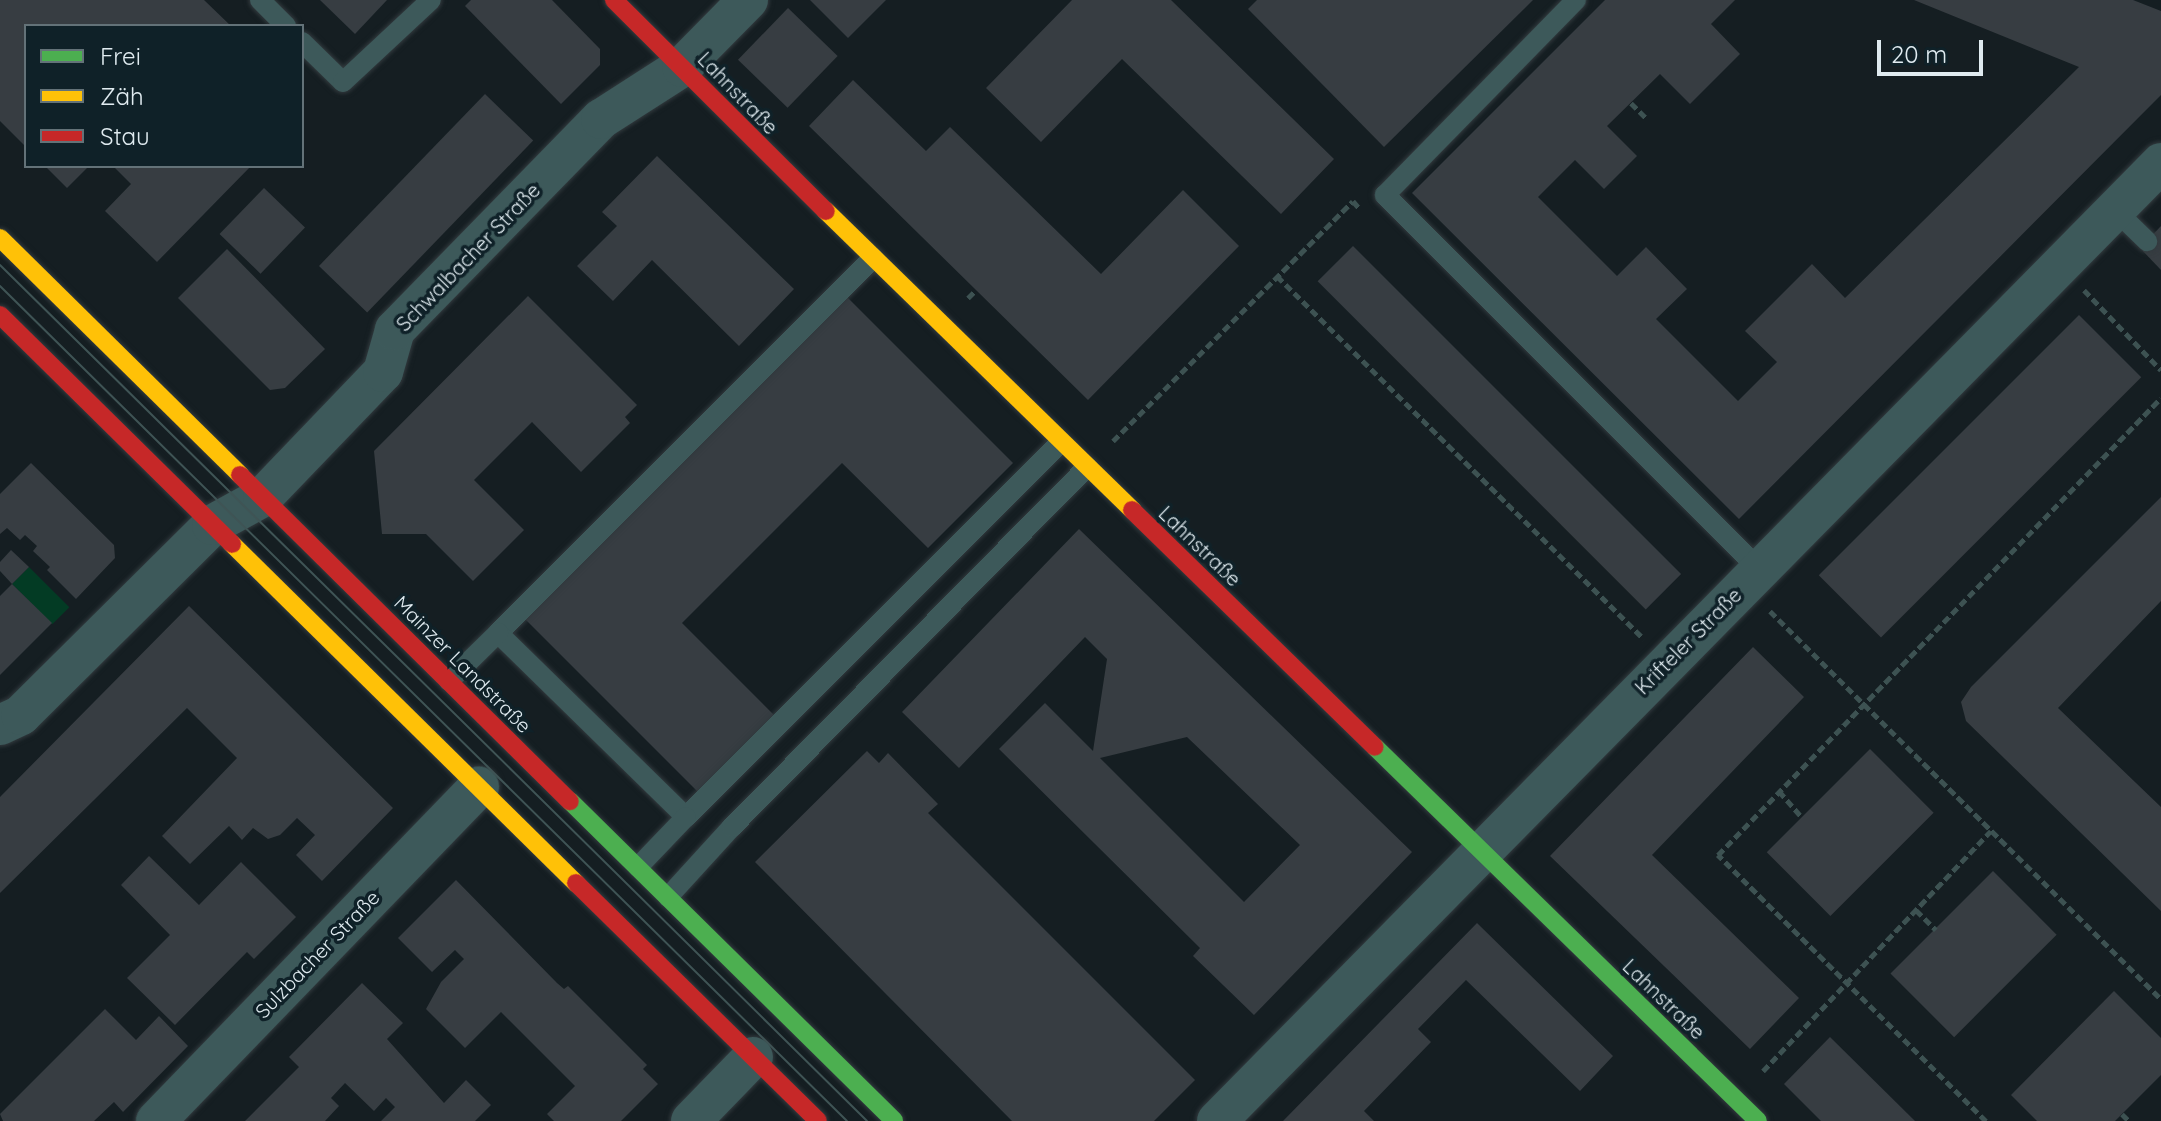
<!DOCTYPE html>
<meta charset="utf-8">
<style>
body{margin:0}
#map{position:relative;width:2161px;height:1121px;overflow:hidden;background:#151e22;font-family:Quicksand,sans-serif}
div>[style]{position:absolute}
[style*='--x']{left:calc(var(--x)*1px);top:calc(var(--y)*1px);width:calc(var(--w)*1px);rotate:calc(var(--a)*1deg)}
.green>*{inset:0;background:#033b24;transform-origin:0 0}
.building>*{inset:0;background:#373d42;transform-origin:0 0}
.path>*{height:5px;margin-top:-2.5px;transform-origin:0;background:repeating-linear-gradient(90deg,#3d5252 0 8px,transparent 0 12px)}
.roads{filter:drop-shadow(0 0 2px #323a3e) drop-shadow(0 0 2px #323a3e)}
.lane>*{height:20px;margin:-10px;padding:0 10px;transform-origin:10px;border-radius:10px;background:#3d595a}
.street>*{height:40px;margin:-20px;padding:0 20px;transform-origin:20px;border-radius:20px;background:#3d595a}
.fast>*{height:18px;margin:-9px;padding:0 9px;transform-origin:9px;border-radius:9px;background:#4caf50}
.slow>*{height:18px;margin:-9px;padding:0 9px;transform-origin:9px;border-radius:9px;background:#ffc107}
.jam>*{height:18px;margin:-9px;padding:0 9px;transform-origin:9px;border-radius:9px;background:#c62828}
.tram>*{height:2px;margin:-1px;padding:0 1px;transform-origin:1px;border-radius:1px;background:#3f5455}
span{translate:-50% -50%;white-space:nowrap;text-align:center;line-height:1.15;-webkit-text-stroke:7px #0f2128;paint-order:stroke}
.street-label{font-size:20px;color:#e0ebf0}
.legend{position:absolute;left:24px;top:24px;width:280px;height:144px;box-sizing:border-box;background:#0f2128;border:2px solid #637278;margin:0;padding:10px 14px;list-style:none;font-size:24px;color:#e0ebf0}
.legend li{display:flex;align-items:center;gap:16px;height:40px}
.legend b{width:40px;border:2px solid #637278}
.scale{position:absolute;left:1877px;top:40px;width:106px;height:36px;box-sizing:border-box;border:4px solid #e0ebf0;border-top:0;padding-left:10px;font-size:24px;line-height:28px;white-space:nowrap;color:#e0ebf0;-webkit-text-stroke:6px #0f2128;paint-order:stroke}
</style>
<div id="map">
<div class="green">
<i style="left:29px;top:567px;width:57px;height:24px;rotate:45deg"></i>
</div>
<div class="building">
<i style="clip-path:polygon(0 0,204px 0,231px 26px,26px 26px,26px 147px,0 121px)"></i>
<i style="clip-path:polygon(320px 0,387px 0,355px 34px)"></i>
<i style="clip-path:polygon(471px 0,552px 0,600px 49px,600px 65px,561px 104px,465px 6px)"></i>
<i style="clip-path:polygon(810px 0,886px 0,848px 38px)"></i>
<i style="clip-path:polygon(1072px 0,1171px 0,1334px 159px,1281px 214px,1122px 59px,1041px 142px,986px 88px)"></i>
<i style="clip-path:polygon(1257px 0,1533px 0,1384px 147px,1248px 9px)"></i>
<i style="clip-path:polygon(1605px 0,1735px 0,1711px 24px,1740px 54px,1690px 104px,1660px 74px,1607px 126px,1637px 156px,1604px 189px,1575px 160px,1538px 197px,1617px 276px,1646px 247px,1687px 289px,1656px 319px,1738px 401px,1777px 362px,1745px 331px,1812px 264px,1845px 298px,2079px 67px,1914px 0,2133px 0,2161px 11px,2161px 95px,1739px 519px,1412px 193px)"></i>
<i style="left:788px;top:8px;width:69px;height:72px;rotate:44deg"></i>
<i style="clip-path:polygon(853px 80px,926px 151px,950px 127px,1101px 274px,1183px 190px,1239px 246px,1088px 400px,809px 126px)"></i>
<i style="left:485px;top:94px;width:67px;height:239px;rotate:44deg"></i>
<i style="clip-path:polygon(657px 156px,794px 289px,739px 346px,652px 260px,613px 301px,577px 266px,617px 226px,602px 212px)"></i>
<i style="clip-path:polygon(45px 166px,89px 166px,67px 188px)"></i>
<i style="clip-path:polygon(113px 166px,251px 166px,157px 262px,105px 211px,131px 184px)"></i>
<i style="left:264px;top:188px;width:57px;height:64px;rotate:44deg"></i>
<i style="clip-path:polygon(2161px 226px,2161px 270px,2140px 248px)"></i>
<i style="left:1353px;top:246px;width:464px;height:50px;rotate:45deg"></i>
<i style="clip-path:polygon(227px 249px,325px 349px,285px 388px,270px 390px,178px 298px)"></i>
<i style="clip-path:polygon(845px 295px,1013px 463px,928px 548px,842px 463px,682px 623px,775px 716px,698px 792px,523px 617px)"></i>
<i style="clip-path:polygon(528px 296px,637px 405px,625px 417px,630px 423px,581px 472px,532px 422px,474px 480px,524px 530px,473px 581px,426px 534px,382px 534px,374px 451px)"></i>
<i style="left:2079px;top:315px;width:88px;height:368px;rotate:45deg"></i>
<i style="clip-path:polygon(31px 463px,114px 545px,115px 558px,76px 599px,47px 570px,50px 567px,33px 551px,37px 546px,25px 535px,20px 540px,7px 528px,0 534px,0 494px)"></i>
<i style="clip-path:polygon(2161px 497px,2161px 601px,2058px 708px,2161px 807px,2161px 911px,1966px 721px,1961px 702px,1971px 687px)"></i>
<i style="clip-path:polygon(evenodd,1079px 529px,1412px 852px,1254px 1015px,1193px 956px,1200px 948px,999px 749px,1045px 703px,1093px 751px,1107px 659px,1085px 637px,959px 768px,902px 712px,1079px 529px,1187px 737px,1300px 845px,1244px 902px,1100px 758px,1187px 737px)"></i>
<i style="clip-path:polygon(11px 550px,29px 567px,12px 584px,0 571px,0 562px)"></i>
<i style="clip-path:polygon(12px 584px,52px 623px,0 675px,0 596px)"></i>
<i style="clip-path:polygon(189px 606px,393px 808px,322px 881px,296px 855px,315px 835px,297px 818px,280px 835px,268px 839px,253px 828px,242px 840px,229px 826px,190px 864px,162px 836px,237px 758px,187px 708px,0 893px,0 797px)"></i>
<i style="clip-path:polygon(1753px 647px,1804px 697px,1652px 855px,1799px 998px,1750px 1049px,1550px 856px)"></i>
<i style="left:1870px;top:749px;width:90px;height:146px;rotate:45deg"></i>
<i style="clip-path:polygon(867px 751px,879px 763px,888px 753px,938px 804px,928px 813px,1195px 1080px,1154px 1121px,1012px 1121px,755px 862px)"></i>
<i style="clip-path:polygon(149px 856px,199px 905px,241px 862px,296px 917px,254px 959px,247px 952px,175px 1025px,127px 978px,170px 935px,121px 885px)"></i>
<i style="left:1993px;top:871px;width:90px;height:145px;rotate:45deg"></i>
<i style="clip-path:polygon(456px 880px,557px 983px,564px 989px,568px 986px,647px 1065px,643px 1069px,658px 1084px,621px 1121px,554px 1121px,547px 1114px,575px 1086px,501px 1012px,465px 1048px,426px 1009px,441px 982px,464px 959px,455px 950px,432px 972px,398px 938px)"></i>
<i style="clip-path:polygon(1477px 923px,1613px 1056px,1580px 1091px,1466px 980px,1418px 1029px,1431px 1042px,1364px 1111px,1374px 1121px,1283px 1121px)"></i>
<i style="clip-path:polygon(362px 983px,403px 1023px,387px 1039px,444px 1103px,466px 1080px,491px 1105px,475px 1121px,381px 1121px,395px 1107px,386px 1098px,374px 1111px,345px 1083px,331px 1098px,339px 1106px,325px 1121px,245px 1121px,299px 1067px,289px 1057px)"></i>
<i style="clip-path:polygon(2114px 991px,2161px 1038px,2161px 1075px,2115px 1121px,2037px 1121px,2011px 1095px)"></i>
<i style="clip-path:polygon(105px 1009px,136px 1040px,159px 1016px,188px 1046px,123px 1112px,114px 1102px,94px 1121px,3px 1121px,0 1114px)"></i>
<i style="clip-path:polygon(1830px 1037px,1915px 1121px,1821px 1121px,1784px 1084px)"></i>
</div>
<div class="path">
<i style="--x:1631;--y:103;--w:21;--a:45"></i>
<i style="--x:1277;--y:276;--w:516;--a:44.69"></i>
<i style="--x:2084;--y:290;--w:111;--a:46.1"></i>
<i style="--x:968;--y:298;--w:11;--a:-45"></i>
<i style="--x:1113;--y:441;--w:339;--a:-45"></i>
<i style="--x:1353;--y:201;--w:11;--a:49"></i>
<i style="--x:1770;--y:611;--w:551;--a:44.78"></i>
<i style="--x:1779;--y:791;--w:35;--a:49"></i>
<i style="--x:1916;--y:910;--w:28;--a:45"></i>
<i style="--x:1763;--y:1071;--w:331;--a:-46.5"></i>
<i style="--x:2122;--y:1114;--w:10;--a:45"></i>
<i style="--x:1986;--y:1121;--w:378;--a:-135.2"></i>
<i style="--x:1718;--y:855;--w:636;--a:-45.89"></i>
</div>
<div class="roads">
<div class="lane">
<i style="--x:260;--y:0;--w:37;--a:45"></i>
<i style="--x:1576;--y:0;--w:273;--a:134.4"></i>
<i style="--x:1385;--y:195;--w:529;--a:45"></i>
<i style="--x:302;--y:42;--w:57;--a:44.3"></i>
<i style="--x:343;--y:82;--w:120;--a:-43"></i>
<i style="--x:2115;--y:210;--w:45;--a:44.1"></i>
<i style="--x:873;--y:258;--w:530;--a:135"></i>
<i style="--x:498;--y:633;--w:263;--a:44.4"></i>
<i style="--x:686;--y:817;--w:530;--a:-45"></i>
<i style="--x:449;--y:681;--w:69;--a:-44.4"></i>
<i style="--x:638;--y:867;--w:69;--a:-46.2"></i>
<i style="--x:668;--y:897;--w:95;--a:-47.6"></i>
<i style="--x:732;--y:827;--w:506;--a:-45.4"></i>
</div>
<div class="street">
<i style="--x:0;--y:725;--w:23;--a:-25"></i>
<i style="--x:21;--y:715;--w:269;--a:-44.8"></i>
<i style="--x:212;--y:525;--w:58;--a:-28.8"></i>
<i style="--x:263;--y:497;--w:173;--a:-46.2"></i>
<i style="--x:383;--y:372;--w:44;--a:-74.1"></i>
<i style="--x:395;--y:330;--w:295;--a:-45.7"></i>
<i style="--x:601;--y:119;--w:96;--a:-32.7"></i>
<i style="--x:682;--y:67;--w:94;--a:-45.4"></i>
<i style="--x:156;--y:1121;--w:465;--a:-46"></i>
<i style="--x:691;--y:1121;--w:89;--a:-45.9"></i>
<i style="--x:1217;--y:1121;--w:1345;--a:-45.42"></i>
</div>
<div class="fast">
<i style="--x:1375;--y:747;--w:535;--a:44.32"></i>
<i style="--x:570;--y:801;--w:455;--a:44.6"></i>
</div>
<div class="slow">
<i style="--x:826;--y:211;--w:428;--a:44.3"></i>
<i style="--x:0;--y:238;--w:337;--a:44.6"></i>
<i style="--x:232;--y:544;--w:483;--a:44.6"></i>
</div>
<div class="jam">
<i style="--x:614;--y:0;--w:299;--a:44.9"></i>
<i style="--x:0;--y:315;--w:326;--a:44.6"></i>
<i style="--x:240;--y:475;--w:464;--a:44.7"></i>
<i style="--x:1132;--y:510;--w:339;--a:44.3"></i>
<i style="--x:576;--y:883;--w:339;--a:44.5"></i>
</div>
</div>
<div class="tram">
<i style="--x:0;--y:265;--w:1218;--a:44.63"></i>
<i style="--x:0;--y:286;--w:1189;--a:44.59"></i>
</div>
<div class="street-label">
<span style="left:738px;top:93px;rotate:46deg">Lahnstraße</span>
<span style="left:468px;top:257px;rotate:-46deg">Schwalbacher Straße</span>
<span style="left:1200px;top:546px;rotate:44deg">Lahnstraße</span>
<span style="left:1688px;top:641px;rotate:-45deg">Krifteler Straße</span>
<span style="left:463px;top:664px;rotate:45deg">Mainzer Landstraße</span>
<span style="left:317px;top:954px;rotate:-46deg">Sulzbacher Straße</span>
<span style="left:1664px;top:999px;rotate:44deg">Lahnstraße</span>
</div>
<ul class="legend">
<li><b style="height:10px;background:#4caf50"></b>Frei</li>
<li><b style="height:10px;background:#ffc107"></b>Zäh</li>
<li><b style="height:10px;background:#c62828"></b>Stau</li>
</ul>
<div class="scale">20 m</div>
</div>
